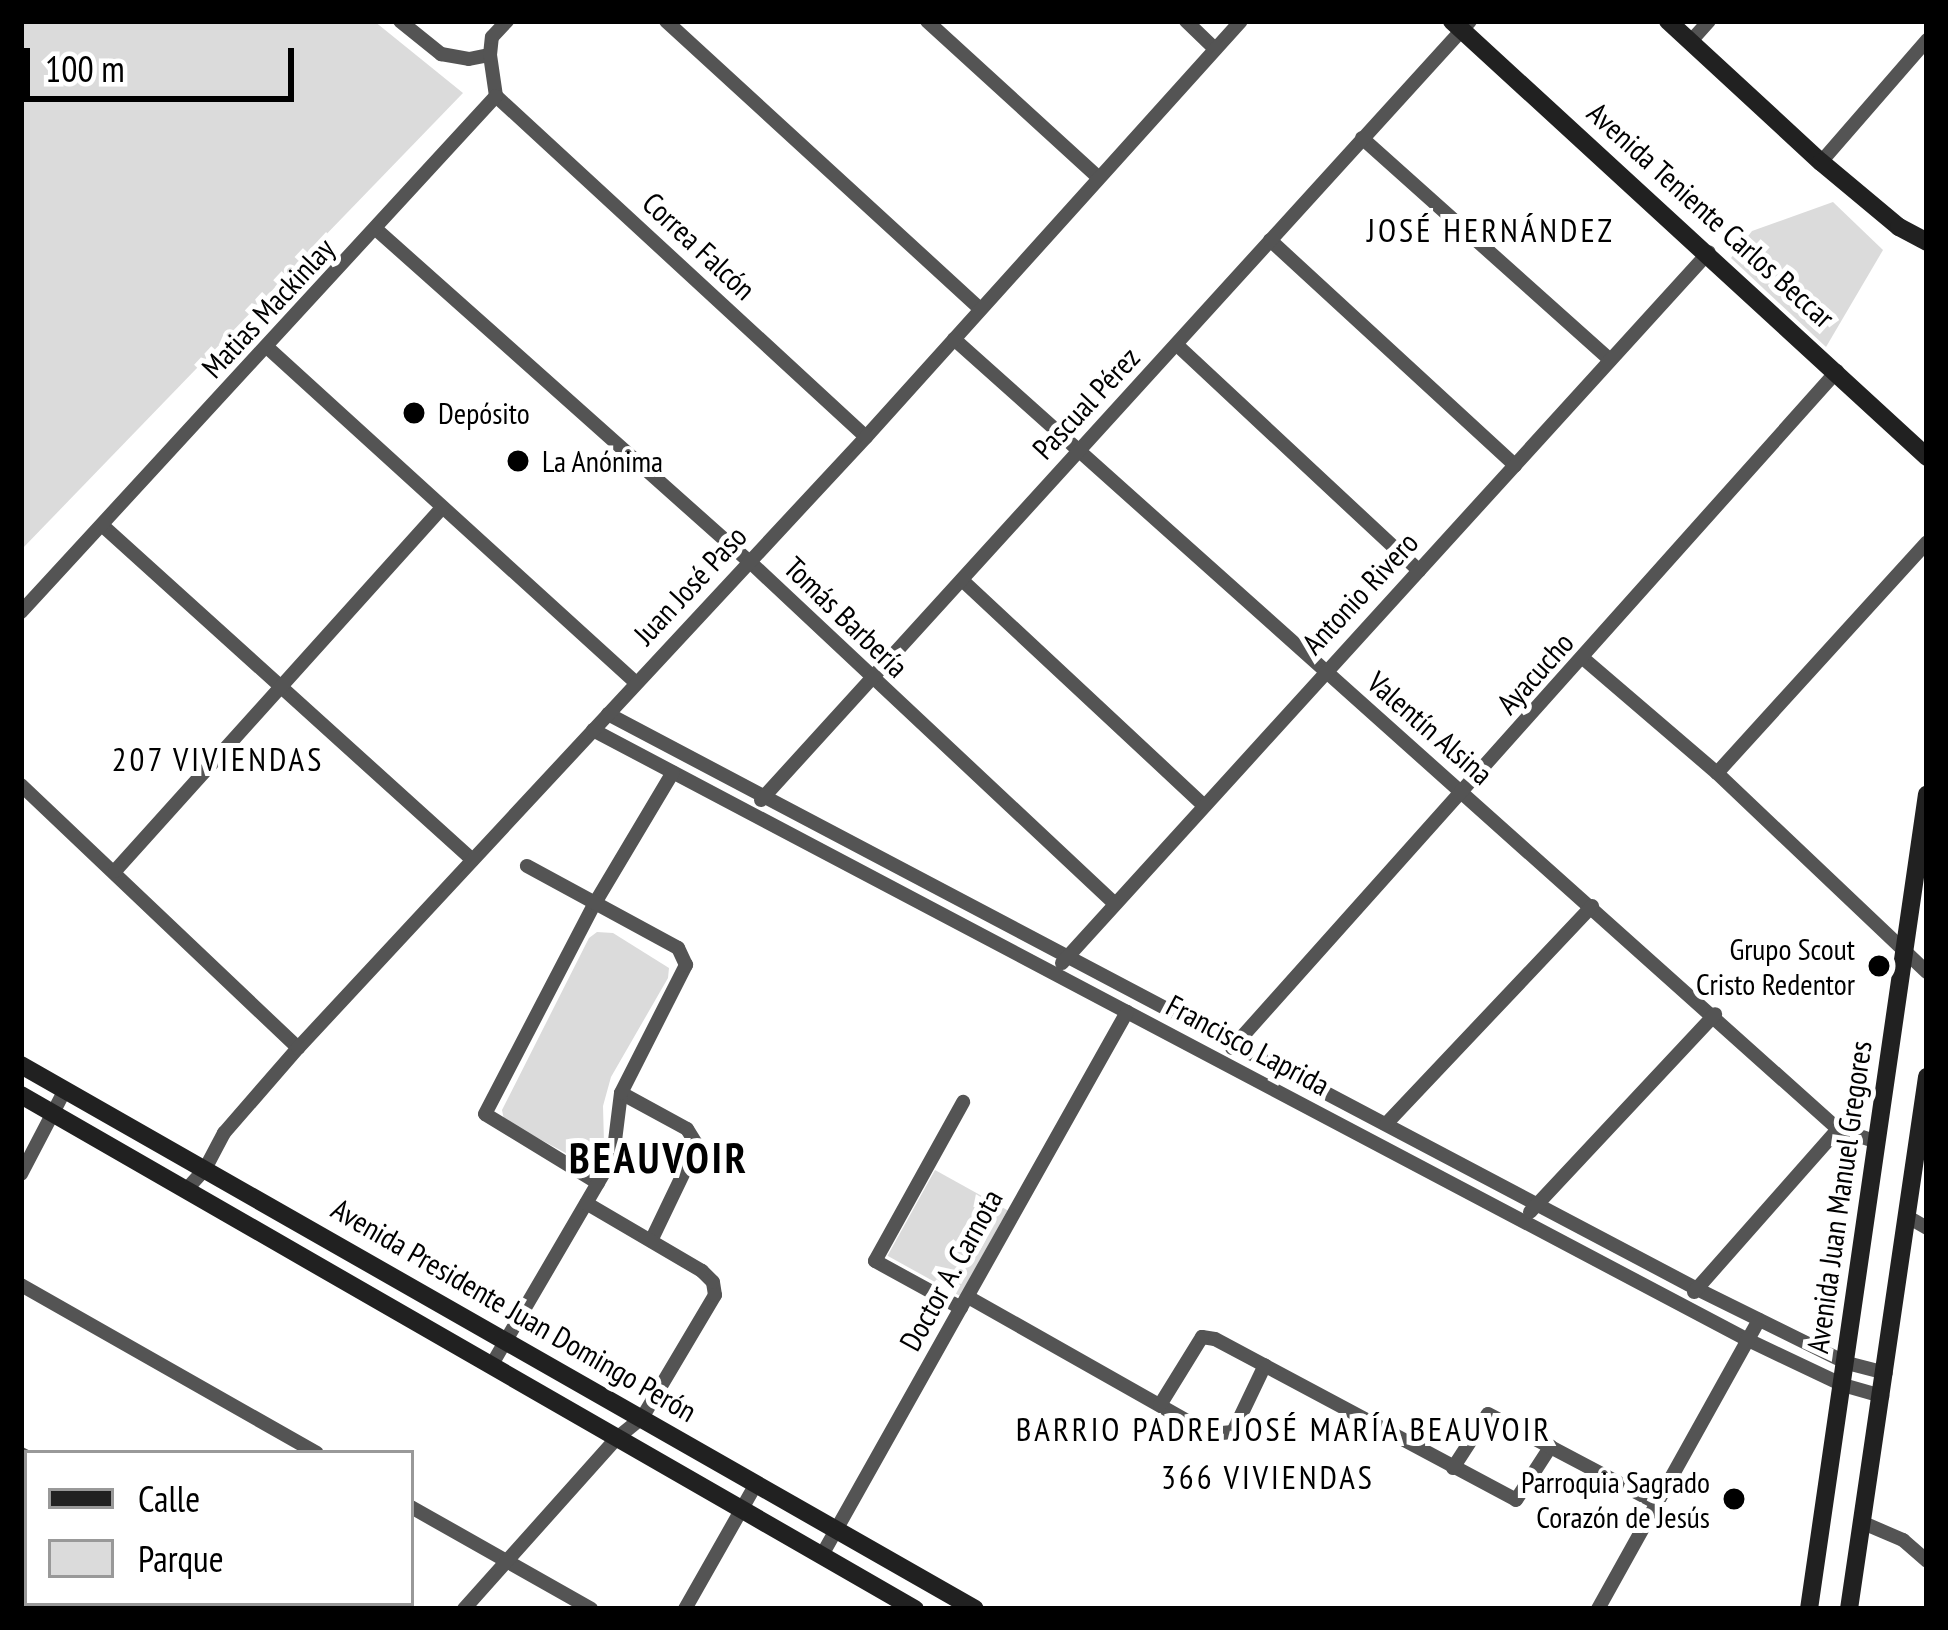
<!DOCTYPE html>
<meta charset="utf-8">
<style>
body{margin:0}
#map{position:relative;width:1948px;height:1630px;overflow:hidden;background:#fff;font-family:"PT Sans Narrow",sans-serif}
div>[style]{position:absolute}
[style*='--x']{left:calc(var(--x)*1px);top:calc(var(--y)*1px);width:calc(var(--w)*1px);rotate:calc(var(--a)*1deg)}
.green>*{inset:0;background:#dbdbdb;transform-origin:0 0}
.street>*{height:14px;margin:-7px;padding:0 7px;transform-origin:7px;border-radius:7px;background:#545454}
.secondary>*{height:18px;margin:-9px;padding:0 9px;transform-origin:9px;border-radius:9px;background:#212121}
.dots>*{width:33px;height:33px;translate:-50% -50%;box-sizing:border-box;border:6px solid #fff;border-radius:50%}
span{translate:-50% -50%;white-space:nowrap;text-align:center;line-height:1.15;-webkit-text-stroke:10px #fff;paint-order:stroke}
.street-label{font-size:30px;color:#000}
.poi-label{font-size:30px;color:#000}
.left{translate:0 -50%;text-align:left}
.right{translate:-100% -50%;text-align:right}
.neighbourhood-label{font-size:33px;color:#000;letter-spacing:3px}
.district-label{font-size:42px;color:#000;font-weight:700;letter-spacing:3px}
.frame{position:absolute;inset:0;border:24px solid #000;pointer-events:none}
.legend{position:absolute;left:24px;top:1450px;width:390px;height:156px;box-sizing:border-box;background:#fff;border:3px solid #999;margin:0;padding:15px 21px;list-style:none;font-size:36px;color:#000}
.legend li{display:flex;align-items:center;gap:24px;height:60px}
.legend b{width:60px;border:3px solid #999}
.scale{position:absolute;left:24px;top:48px;width:270px;height:54px;box-sizing:border-box;border:6px solid #000;border-top:0;padding-left:15px;font-size:36px;line-height:42px;white-space:nowrap;color:#000;-webkit-text-stroke:9px #fff;paint-order:stroke}
</style>
<div id="map">
<div class="green">
<i style="clip-path:polygon(21px 21px,374px 21px,463px 93px,21px 550px)"></i>
<i style="clip-path:polygon(1833px 202px,1883px 250px,1826px 347px,1731px 258px,1752px 231px)"></i>
<i style="clip-path:polygon(597px 932px,613px 933px,669px 968px,668px 978px,611px 1077px,603px 1106px,604px 1143px,590px 1166px,504px 1120px,502px 1110px,589px 938px)"></i>
<i style="left:935px;top:1170px;width:83px;height:98px;rotate:29deg"></i>
</div>
<div class="street">
<i style="--x:400;--y:21;--w:53;--a:38.8"></i>
<i style="--x:441;--y:54;--w:28;--a:10"></i>
<i style="--x:469;--y:59;--w:21;--a:-11"></i>
<i style="--x:666;--y:21;--w:426;--a:42.5"></i>
<i style="--x:927;--y:21;--w:231;--a:42.4"></i>
<i style="--x:1186;--y:21;--w:40;--a:44"></i>
<i style="--x:1691;--y:41;--w:27;--a:-48"></i>
<i style="--x:496;--y:96;--w:503;--a:42.66"></i>
<i style="--x:496;--y:96;--w:41;--a:-98.3"></i>
<i style="--x:490;--y:55;--w:18;--a:-84"></i>
<i style="--x:492;--y:37;--w:22;--a:-47"></i>
<i style="--x:1362;--y:138;--w:333;--a:41.8"></i>
<i style="--x:1821;--y:162;--w:162;--a:-49"></i>
<i style="--x:377;--y:230;--w:498;--a:41.7"></i>
<i style="--x:749;--y:561;--w:500;--a:43.14"></i>
<i style="--x:1270;--y:240;--w:333;--a:42.6"></i>
<i style="--x:954;--y:339;--w:1186;--a:41.79"></i>
<i style="--x:1838;--y:1129;--w:41;--a:18.4"></i>
<i style="--x:1177;--y:345;--w:331;--a:43"></i>
<i style="--x:268;--y:348;--w:498;--a:42.3"></i>
<i style="--x:103;--y:526;--w:498;--a:42.1"></i>
<i style="--x:962;--y:580;--w:330;--a:43"></i>
<i style="--x:21;--y:612;--w:701;--a:-47.37"></i>
<i style="--x:1584;--y:659;--w:175;--a:40.6"></i>
<i style="--x:1717;--y:773;--w:289;--a:43.5"></i>
<i style="--x:608;--y:714;--w:1231;--a:27.83"></i>
<i style="--x:1697;--y:1289;--w:167;--a:26.3"></i>
<i style="--x:1847;--y:1363;--w:40;--a:14.4"></i>
<i style="--x:593;--y:730;--w:1304;--a:27.84"></i>
<i style="--x:1746;--y:1339;--w:107;--a:25.4"></i>
<i style="--x:1843;--y:1385;--w:41;--a:15.8"></i>
<i style="--x:1717;--y:773;--w:312;--a:-47.7"></i>
<i style="--x:21;--y:785;--w:382;--a:43.5"></i>
<i style="--x:761;--y:800;--w:1053;--a:-47.69"></i>
<i style="--x:115;--y:871;--w:489;--a:-48"></i>
<i style="--x:1062;--y:963;--w:961;--a:-47.7"></i>
<i style="--x:1232;--y:1048;--w:908;--a:-48.21"></i>
<i style="--x:621;--y:1093;--w:75;--a:28.6"></i>
<i style="--x:687;--y:1129;--w:19;--a:58"></i>
<i style="--x:697;--y:1145;--w:106;--a:115.6"></i>
<i style="--x:1386;--y:1124;--w:300;--a:-46.6"></i>
<i style="--x:21;--y:1174;--w:95;--a:-62.4"></i>
<i style="--x:598;--y:1183;--w:132;--a:-148.6"></i>
<i style="--x:485;--y:1114;--w:238;--a:-62.5"></i>
<i style="--x:595;--y:903;--w:152;--a:-59.2"></i>
<i style="--x:186;--y:1190;--w:28;--a:-48"></i>
<i style="--x:205;--y:1169;--w:41;--a:-62.2"></i>
<i style="--x:224;--y:1133;--w:113;--a:-49"></i>
<i style="--x:298;--y:1048;--w:834;--a:-47.09"></i>
<i style="--x:866;--y:437;--w:560;--a:-47.97"></i>
<i style="--x:1530;--y:1212;--w:271;--a:-46.9"></i>
<i style="--x:1908;--y:1217;--w:22;--a:30"></i>
<i style="--x:21;--y:1285;--w:340;--a:29.6"></i>
<i style="--x:1694;--y:1292;--w:217;--a:-48.5"></i>
<i style="--x:968;--y:1297;--w:278;--a:29.5"></i>
<i style="--x:1210;--y:1434;--w:23;--a:-5"></i>
<i style="--x:1233;--y:1432;--w:74;--a:-64.5"></i>
<i style="--x:961;--y:1308;--w:98;--a:-151.3"></i>
<i style="--x:875;--y:1261;--w:182;--a:-61"></i>
<i style="--x:491;--y:1366;--w:242;--a:-59.7"></i>
<i style="--x:613;--y:1157;--w:64;--a:-82.9"></i>
<i style="--x:621;--y:1093;--w:144;--a:-63.1"></i>
<i style="--x:686;--y:965;--w:19;--a:-115"></i>
<i style="--x:678;--y:948;--w:172;--a:-151.5"></i>
<i style="--x:1160;--y:1405;--w:80;--a:-58.3"></i>
<i style="--x:1202;--y:1337;--w:13;--a:9"></i>
<i style="--x:1215;--y:1339;--w:341;--a:28.1"></i>
<i style="--x:1516;--y:1500;--w:64;--a:-57.1"></i>
<i style="--x:21;--y:1454;--w:7;--a:27"></i>
<i style="--x:1453;--y:1468;--w:64;--a:-57.1"></i>
<i style="--x:1488;--y:1414;--w:191;--a:27.8"></i>
<i style="--x:411;--y:1507;--w:207;--a:29.5"></i>
<i style="--x:1861;--y:1522;--w:46;--a:23.2"></i>
<i style="--x:1903;--y:1540;--w:32;--a:41"></i>
<i style="--x:822;--y:1555;--w:623;--a:-60.68"></i>
<i style="--x:281;--y:1603;--w:13;--a:29"></i>
<i style="--x:464;--y:1609;--w:229;--a:-48.2"></i>
<i style="--x:617;--y:1438;--w:32;--a:-39"></i>
<i style="--x:642;--y:1418;--w:143;--a:-59.3"></i>
<i style="--x:715;--y:1295;--w:13;--a:-99"></i>
<i style="--x:713;--y:1282;--w:16;--a:-135"></i>
<i style="--x:702;--y:1271;--w:134;--a:-149.6"></i>
<i style="--x:685;--y:1609;--w:144;--a:-60.4"></i>
<i style="--x:1598;--y:1609;--w:331;--a:-60.9"></i>
</div>
<div class="secondary">
<i style="--x:1452;--y:21;--w:645;--a:42.55"></i>
<i style="--x:1668;--y:21;--w:208;--a:42.7"></i>
<i style="--x:1821;--y:162;--w:102;--a:39.8"></i>
<i style="--x:1899;--y:227;--w:32;--a:28"></i>
<i style="--x:21;--y:1065;--w:1098;--a:29.69"></i>
<i style="--x:21;--y:1095;--w:1031;--a:29.9"></i>
<i style="--x:1809;--y:1609;--w:823;--a:-81.76"></i>
<i style="--x:1849;--y:1609;--w:538;--a:-81.66"></i>
</div>
<div class="dots">
<i style="left:414px;top:413px;background:#000"></i>
<i style="left:518px;top:461px;background:#000"></i>
<i style="left:1879px;top:966px;background:#000"></i>
<i style="left:1734px;top:1499px;background:#000"></i>
</div>
<div class="street-label">
<span style="left:1711px;top:215px;rotate:42deg">Avenida Teniente Carlos Beccar</span>
<span style="left:699px;top:246px;rotate:43deg">Correa Falcón</span>
<span style="left:268px;top:308px;rotate:-47deg">Matias Mackinlay</span>
<span style="left:1086px;top:403px;rotate:-47deg">Pascual Pérez</span>
<span style="left:690px;top:585px;rotate:-47deg">Juan José Paso</span>
<span style="left:1360px;top:593px;rotate:-47deg">Antonio Rivero</span>
<span style="left:846px;top:617px;rotate:44deg">Tomás Barbería</span>
<span style="left:1535px;top:673px;rotate:-48deg">Ayacucho</span>
<span style="left:1430px;top:728px;rotate:41deg">Valentín Alsina</span>
<span style="left:1248px;top:1045px;rotate:28deg">Francisco Laprida</span>
<span style="left:1839px;top:1197px;rotate:-82deg">Avenida Juan Manuel Gregores</span>
<span style="left:951px;top:1270px;rotate:-61deg">Doctor A. Carnota</span>
<span style="left:514px;top:1310px;rotate:30deg">Avenida Presidente Juan Domingo Perón</span>
</div>
<div class="poi-label">
<span class="left" style="left:438px;top:413px">Depósito</span>
<span class="left" style="left:542px;top:461px">La Anónima</span>
<span class="right" style="left:1855px;top:966px">Grupo Scout<br>Cristo Redentor</span>
<span class="right" style="left:1710px;top:1499px">Parroquia Sagrado<br>Corazón de Jesús</span>
</div>
<div class="neighbourhood-label">
<span style="left:1491px;top:230px">JOSÉ HERNÁNDEZ</span>
<span style="left:218px;top:759px">207 VIVIENDAS</span>
<span style="left:1284px;top:1429px">BARRIO PADRE JOSÉ MARÍA BEAUVOIR</span>
<span style="left:1268px;top:1477px">366 VIVIENDAS</span>
</div>
<div class="district-label">
<span style="left:659px;top:1158px">BEAUVOIR</span>
</div>
<div class="frame"></div>
<ul class="legend">
<li><b style="height:15px;background:#212121"></b>Calle</li>
<li><b style="height:33px;background:#dbdbdb"></b>Parque</li>
</ul>
<div class="scale">100 m</div>
</div>
